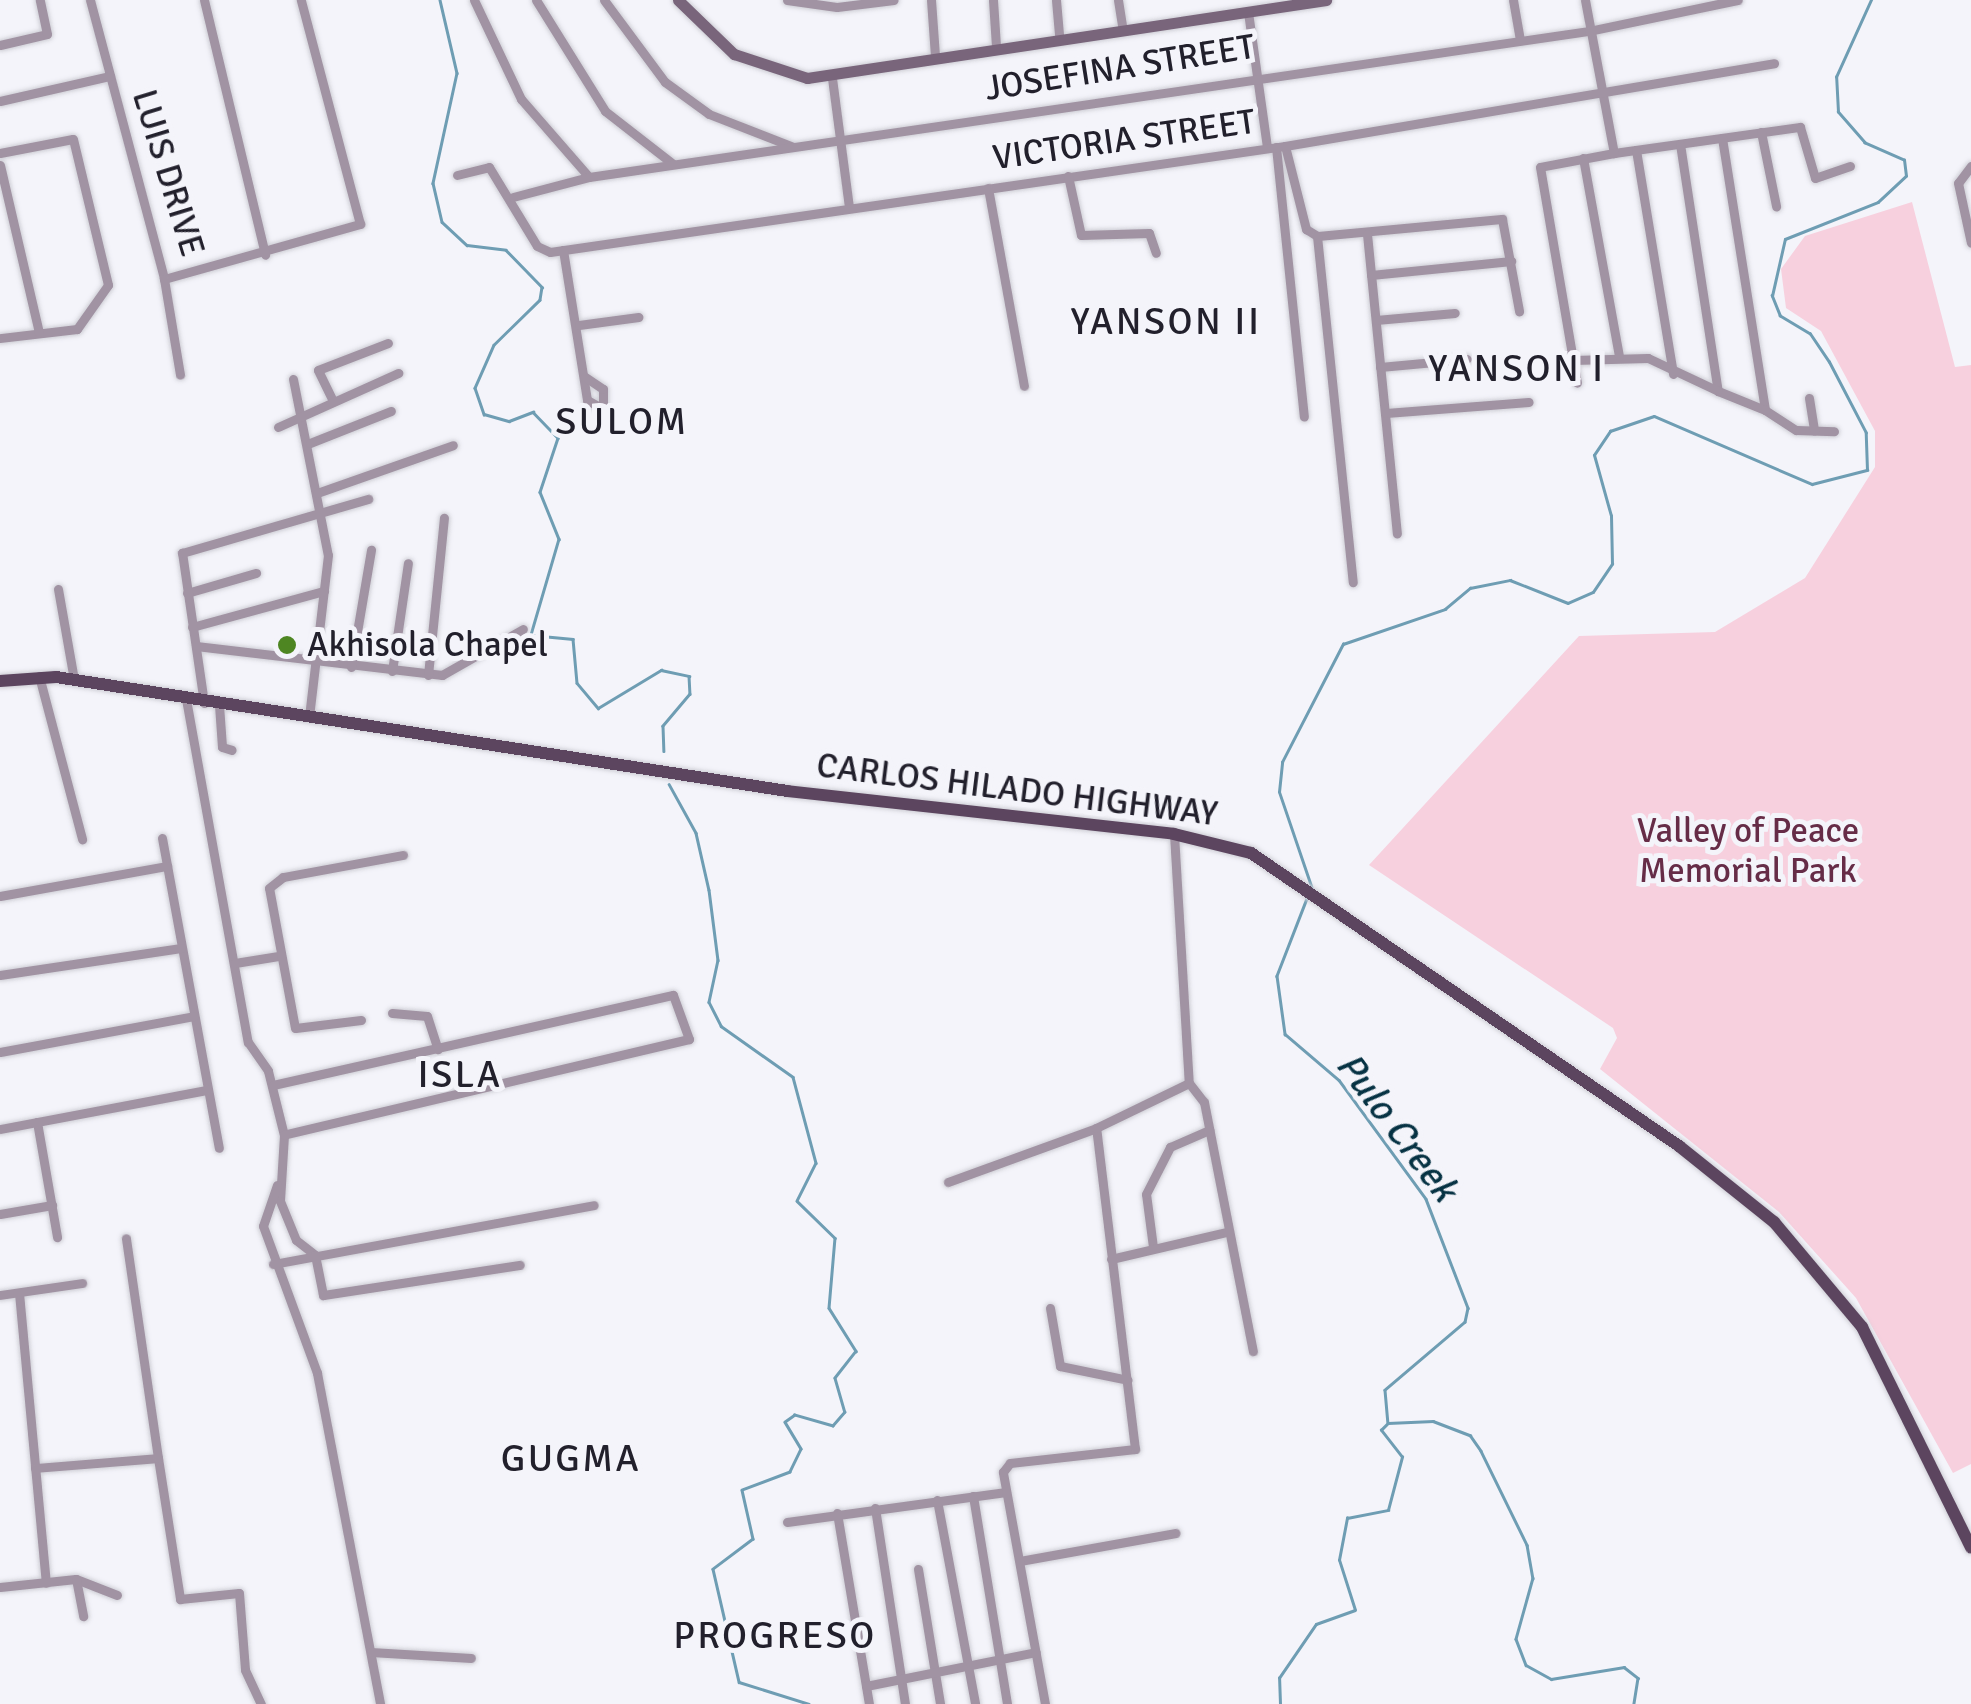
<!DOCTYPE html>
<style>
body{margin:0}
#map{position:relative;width:1971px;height:1704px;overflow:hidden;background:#f4f4fa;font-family:Signika,sans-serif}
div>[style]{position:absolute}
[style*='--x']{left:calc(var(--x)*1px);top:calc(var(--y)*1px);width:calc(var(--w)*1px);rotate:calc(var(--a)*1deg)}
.green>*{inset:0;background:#f7d0de}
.stream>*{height:2.5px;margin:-1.25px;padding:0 1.25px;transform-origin:1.25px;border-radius:1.25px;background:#6e9db3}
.roads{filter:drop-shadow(0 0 2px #ceced5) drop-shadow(0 0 2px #ceced5)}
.street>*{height:9px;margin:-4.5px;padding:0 4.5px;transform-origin:4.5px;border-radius:4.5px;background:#a193a3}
.secondary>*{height:11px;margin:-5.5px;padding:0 5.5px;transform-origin:5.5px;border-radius:5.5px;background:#79657b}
.primary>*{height:12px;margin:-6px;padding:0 6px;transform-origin:6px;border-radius:6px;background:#5c455f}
.dots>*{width:28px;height:28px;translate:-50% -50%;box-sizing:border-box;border:5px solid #f4f4fa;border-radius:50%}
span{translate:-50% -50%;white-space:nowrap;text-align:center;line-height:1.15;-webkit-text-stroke:10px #f4f4fa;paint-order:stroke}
.street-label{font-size:35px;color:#22202c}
.poi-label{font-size:35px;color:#22202c}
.left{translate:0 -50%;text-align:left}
.park-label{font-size:35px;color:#662c47}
.neighbourhood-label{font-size:38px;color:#22202c;letter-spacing:2.5px}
.water-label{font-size:38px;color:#063243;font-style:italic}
</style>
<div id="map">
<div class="green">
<i style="clip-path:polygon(1912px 202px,1955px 367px,1971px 365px,1971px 1464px,1953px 1473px,1856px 1298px,1779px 1212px,1600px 1069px,1617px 1038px,1613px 1028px,1369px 865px,1579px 636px,1715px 632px,1805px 578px,1875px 467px,1875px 431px,1821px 331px,1786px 308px,1781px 269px,1805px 236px)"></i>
</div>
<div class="stream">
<i style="--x:440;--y:0;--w:75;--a:76.9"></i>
<i style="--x:457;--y:73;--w:113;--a:102.3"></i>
<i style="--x:433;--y:183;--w:40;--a:77"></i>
<i style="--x:442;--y:222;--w:34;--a:43"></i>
<i style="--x:467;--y:245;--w:39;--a:7"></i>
<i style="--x:506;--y:250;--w:52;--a:45.8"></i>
<i style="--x:542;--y:287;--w:13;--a:99"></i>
<i style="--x:540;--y:300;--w:64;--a:135.6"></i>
<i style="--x:494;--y:345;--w:47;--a:113.8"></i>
<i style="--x:475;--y:388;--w:28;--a:71"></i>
<i style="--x:484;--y:414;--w:26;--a:16"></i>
<i style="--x:509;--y:421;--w:26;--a:-21"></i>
<i style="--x:533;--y:412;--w:36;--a:46"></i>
<i style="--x:558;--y:438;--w:57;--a:108.4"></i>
<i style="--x:540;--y:492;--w:51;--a:68"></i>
<i style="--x:559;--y:539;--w:100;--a:106.3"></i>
<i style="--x:531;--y:635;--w:42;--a:5.4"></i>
<i style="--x:573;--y:639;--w:44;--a:84.8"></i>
<i style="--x:577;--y:683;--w:33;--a:50"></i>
<i style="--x:598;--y:708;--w:74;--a:-31.1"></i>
<i style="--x:661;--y:670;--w:29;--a:12"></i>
<i style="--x:689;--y:676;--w:18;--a:87"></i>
<i style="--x:690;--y:694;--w:42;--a:130.2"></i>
<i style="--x:663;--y:726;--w:25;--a:88"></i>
<i style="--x:669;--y:784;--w:56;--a:61.1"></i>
<i style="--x:696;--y:833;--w:58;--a:77.2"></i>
<i style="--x:709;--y:890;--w:71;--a:82.7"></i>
<i style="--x:718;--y:960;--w:43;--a:102.1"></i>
<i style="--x:709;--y:1002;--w:27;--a:63"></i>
<i style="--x:721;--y:1026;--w:88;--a:35.3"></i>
<i style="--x:793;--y:1077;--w:89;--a:75"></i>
<i style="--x:816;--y:1163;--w:42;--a:116.6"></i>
<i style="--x:797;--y:1201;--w:53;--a:44.2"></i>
<i style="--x:835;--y:1238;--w:70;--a:94.9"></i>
<i style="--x:829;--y:1308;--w:51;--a:57.9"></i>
<i style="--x:856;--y:1351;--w:34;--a:128"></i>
<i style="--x:835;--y:1378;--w:35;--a:74"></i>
<i style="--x:845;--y:1412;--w:18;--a:131"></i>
<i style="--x:833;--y:1426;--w:40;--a:-164"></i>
<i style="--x:795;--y:1415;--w:12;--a:145"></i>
<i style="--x:785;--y:1422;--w:31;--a:59"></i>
<i style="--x:801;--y:1449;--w:25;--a:116"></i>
<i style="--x:790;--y:1472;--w:51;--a:159.4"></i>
<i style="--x:742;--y:1490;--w:50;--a:77.3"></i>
<i style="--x:753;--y:1539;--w:50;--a:143.1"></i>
<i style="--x:713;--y:1569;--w:116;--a:77"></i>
<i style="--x:739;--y:1682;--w:73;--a:17.4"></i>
<i style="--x:1312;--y:889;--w:102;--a:-108.8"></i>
<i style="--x:1279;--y:792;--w:30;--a:-84"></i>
<i style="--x:1282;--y:762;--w:133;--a:-62.7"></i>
<i style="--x:1343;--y:644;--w:108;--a:-18.9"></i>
<i style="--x:1445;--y:609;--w:33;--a:-40"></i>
<i style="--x:1470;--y:588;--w:41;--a:-11.3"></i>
<i style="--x:1510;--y:580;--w:62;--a:21.6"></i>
<i style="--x:1568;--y:603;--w:27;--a:-24"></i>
<i style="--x:1593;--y:592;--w:34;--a:-56"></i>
<i style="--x:1612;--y:564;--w:48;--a:-91.2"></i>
<i style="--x:1611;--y:516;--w:63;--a:-105.6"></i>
<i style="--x:1594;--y:455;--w:29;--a:-56"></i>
<i style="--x:1610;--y:431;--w:46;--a:-18.8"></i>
<i style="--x:1654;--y:416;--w:172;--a:23.3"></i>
<i style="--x:1812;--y:484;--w:57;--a:-14.3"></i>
<i style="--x:1867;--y:470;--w:37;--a:-92"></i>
<i style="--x:1866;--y:433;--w:80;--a:-117.5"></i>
<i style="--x:1829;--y:362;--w:34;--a:-124"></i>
<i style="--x:1810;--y:334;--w:35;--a:-149"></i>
<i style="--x:1780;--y:316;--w:22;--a:-112"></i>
<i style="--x:1772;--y:296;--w:58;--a:-77.2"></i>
<i style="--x:1785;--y:239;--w:100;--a:-21.7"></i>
<i style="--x:1878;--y:202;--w:38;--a:-43"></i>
<i style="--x:1906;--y:176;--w:16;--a:-97"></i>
<i style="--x:1904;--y:160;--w:43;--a:-156.4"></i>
<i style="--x:1865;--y:143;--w:41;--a:-131.1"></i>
<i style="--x:1838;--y:112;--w:35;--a:-93"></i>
<i style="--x:1836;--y:77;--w:85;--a:-65.6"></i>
<i style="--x:1308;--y:896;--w:86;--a:111.2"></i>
<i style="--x:1277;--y:976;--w:59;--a:82.1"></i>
<i style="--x:1285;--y:1034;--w:71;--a:40.4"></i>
<i style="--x:1339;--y:1080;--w:147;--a:53.8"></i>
<i style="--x:1426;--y:1199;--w:117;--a:68.9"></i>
<i style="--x:1468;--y:1308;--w:14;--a:102"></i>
<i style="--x:1465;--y:1322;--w:105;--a:139.6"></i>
<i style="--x:1385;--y:1390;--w:33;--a:85"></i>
<i style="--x:1388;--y:1423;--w:45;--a:-2.5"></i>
<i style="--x:1433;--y:1421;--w:40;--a:21"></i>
<i style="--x:1470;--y:1435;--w:19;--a:55"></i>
<i style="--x:1481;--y:1451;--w:105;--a:63.9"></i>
<i style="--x:1527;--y:1545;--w:34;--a:80"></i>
<i style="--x:1533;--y:1578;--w:63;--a:105.6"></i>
<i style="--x:1516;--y:1639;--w:28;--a:69"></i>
<i style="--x:1526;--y:1665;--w:29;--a:29"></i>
<i style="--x:1551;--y:1679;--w:74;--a:-9.3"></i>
<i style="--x:1624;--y:1667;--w:18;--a:38"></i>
<i style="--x:1638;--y:1678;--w:26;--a:99"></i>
<i style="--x:1280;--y:1704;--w:26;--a:-92"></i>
<i style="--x:1279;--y:1678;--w:65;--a:-55.6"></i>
<i style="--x:1316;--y:1624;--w:41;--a:-19.7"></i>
<i style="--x:1355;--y:1610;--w:52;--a:-107.7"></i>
<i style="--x:1339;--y:1560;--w:43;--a:-79.2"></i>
<i style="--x:1347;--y:1518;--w:42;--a:-11"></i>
<i style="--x:1388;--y:1510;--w:55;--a:-75.2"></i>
<i style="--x:1402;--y:1457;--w:34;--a:-128"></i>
<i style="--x:1381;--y:1430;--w:8;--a:-45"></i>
</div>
<div class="roads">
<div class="street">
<i style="--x:90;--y:0;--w:289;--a:75.1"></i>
<i style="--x:164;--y:279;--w:204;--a:-15.7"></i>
<i style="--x:360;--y:224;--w:232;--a:-104.8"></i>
<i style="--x:204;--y:0;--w:262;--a:76.5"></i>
<i style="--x:474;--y:0;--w:110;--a:64.6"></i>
<i style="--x:521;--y:99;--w:103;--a:48.9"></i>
<i style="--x:536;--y:0;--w:131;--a:58.1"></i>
<i style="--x:605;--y:111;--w:86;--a:37.9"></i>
<i style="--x:604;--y:0;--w:102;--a:53.4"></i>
<i style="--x:665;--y:82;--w:54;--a:36"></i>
<i style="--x:709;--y:114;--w:88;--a:21.3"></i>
<i style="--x:787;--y:0;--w:50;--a:8"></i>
<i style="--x:837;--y:7;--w:57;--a:-7"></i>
<i style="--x:931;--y:0;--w:56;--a:85.9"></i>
<i style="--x:993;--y:0;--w:47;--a:86.3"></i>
<i style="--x:1056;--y:0;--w:38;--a:85"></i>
<i style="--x:1118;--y:0;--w:30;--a:81"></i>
<i style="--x:1513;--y:0;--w:41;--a:80.1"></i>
<i style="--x:1585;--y:0;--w:156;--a:79.3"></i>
<i style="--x:1614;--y:153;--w:188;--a:-8"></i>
<i style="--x:1800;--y:127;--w:53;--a:73.6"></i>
<i style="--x:1815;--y:178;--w:37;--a:-19"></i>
<i style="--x:1248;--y:12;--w:137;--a:82"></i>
<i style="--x:0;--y:45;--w:48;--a:-13.2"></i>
<i style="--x:47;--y:34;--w:35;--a:-102"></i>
<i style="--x:832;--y:78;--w:131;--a:82.5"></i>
<i style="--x:0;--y:101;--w:113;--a:-12.8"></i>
<i style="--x:1761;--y:132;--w:76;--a:78.5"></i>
<i style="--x:1722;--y:138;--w:275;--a:81"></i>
<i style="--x:1765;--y:410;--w:37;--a:33"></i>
<i style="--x:1796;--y:430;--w:38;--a:2"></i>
<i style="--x:1680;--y:144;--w:250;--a:81.3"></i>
<i style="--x:1718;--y:391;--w:51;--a:22"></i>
<i style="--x:1285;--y:146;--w:86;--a:75.8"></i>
<i style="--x:1306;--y:229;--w:13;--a:32"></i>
<i style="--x:1317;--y:236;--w:186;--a:-5.3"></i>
<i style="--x:1502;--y:219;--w:94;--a:79.5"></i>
<i style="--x:1276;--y:147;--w:271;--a:84.1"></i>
<i style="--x:1636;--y:150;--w:227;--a:80.6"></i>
<i style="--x:0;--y:153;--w:74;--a:-10.9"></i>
<i style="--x:73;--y:139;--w:150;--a:76.5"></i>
<i style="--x:108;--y:285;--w:54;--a:125.2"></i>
<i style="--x:77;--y:329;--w:78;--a:173.3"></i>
<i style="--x:1614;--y:153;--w:75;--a:169.3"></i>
<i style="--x:1540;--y:167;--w:196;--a:80.3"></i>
<i style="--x:1573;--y:360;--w:75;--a:-1.5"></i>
<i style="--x:1648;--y:358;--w:77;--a:25.2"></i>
<i style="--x:1583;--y:158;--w:201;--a:79.7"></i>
<i style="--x:0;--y:165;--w:172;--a:76.9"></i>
<i style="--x:1971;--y:166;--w:21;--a:127"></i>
<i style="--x:1958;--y:183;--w:61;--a:77.8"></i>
<i style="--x:457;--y:175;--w:33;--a:-14"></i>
<i style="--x:489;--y:167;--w:92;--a:58.7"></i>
<i style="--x:537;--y:246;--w:14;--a:25"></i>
<i style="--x:550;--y:252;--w:743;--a:-8.21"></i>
<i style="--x:1285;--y:146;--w:496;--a:-9.6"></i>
<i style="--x:1068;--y:176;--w:60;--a:77.6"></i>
<i style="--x:1081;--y:235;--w:68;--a:-1.7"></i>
<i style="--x:1149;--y:233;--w:21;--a:71"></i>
<i style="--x:988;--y:188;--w:201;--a:79.7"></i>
<i style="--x:513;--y:197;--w:79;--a:-14.7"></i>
<i style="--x:589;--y:177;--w:1011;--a:-8.31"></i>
<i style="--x:1589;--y:31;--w:152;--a:-11.8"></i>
<i style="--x:1367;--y:234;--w:301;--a:84.3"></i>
<i style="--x:1317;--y:236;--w:348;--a:84.1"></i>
<i style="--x:563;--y:250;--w:152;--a:80.9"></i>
<i style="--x:587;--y:400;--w:18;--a:29"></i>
<i style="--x:603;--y:409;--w:20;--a:-90"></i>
<i style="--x:603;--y:389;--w:22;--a:-146"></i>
<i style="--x:1371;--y:275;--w:141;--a:-5.7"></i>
<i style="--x:164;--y:279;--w:97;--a:80.5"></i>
<i style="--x:1376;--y:320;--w:79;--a:-5.1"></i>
<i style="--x:579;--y:325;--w:60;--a:-7.7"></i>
<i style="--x:1573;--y:360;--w:23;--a:80"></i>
<i style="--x:1380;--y:367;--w:87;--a:-5.3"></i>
<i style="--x:293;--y:379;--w:179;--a:78.8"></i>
<i style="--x:328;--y:555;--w:162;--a:96.7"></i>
<i style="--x:1809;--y:398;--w:33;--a:81"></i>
<i style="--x:332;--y:399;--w:32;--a:-116"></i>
<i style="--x:318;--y:370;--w:75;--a:-21.1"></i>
<i style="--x:1386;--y:413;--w:143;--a:-4.4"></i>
<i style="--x:278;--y:427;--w:132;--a:-24.2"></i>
<i style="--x:310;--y:443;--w:87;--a:-21.6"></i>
<i style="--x:317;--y:493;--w:144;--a:-19.4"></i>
<i style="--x:58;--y:589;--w:92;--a:80"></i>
<i style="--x:187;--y:593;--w:72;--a:-16.2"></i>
<i style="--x:192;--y:627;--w:137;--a:-15.3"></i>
<i style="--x:196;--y:646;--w:248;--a:6.7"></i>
<i style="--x:442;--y:675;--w:93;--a:-29.6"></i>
<i style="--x:351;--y:667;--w:119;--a:-80.3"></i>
<i style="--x:392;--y:671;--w:109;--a:-81.6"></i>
<i style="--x:428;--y:675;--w:158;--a:-84.2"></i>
<i style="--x:39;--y:676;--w:169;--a:75.2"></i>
<i style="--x:186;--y:699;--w:349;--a:79.8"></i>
<i style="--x:248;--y:1042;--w:35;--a:55"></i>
<i style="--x:268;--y:1071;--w:66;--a:76"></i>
<i style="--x:284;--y:1135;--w:66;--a:93.5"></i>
<i style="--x:280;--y:1201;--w:42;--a:67.7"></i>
<i style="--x:296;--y:1240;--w:24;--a:38"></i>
<i style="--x:315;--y:1255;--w:41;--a:78.7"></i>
<i style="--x:323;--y:1295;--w:199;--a:-8.7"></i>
<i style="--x:204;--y:703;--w:152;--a:-98.3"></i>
<i style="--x:182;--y:553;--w:194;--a:-16.2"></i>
<i style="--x:219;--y:705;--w:42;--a:85.9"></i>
<i style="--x:222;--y:747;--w:10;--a:17"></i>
<i style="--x:1174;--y:834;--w:249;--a:86.6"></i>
<i style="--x:162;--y:838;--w:315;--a:79.6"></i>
<i style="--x:0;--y:896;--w:170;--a:-10.2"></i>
<i style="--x:235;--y:963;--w:44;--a:-9.2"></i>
<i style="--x:0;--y:975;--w:183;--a:-8.5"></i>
<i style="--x:392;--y:1013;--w:35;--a:5"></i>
<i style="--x:427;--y:1016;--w:35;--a:72"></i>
<i style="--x:361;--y:1020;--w:66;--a:173.1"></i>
<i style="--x:295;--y:1028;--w:142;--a:-100.5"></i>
<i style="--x:269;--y:888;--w:18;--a:-38"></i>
<i style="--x:283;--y:877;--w:122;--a:-10.4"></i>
<i style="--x:0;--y:1052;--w:197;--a:-10.5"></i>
<i style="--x:273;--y:1085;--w:410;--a:-12.7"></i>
<i style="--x:673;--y:995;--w:47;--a:70"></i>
<i style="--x:689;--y:1039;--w:416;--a:166.7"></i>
<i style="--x:37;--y:1122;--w:117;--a:80.1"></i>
<i style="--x:0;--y:1129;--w:211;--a:-10.7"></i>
<i style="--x:948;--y:1182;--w:158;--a:-20"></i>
<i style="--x:277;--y:1185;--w:43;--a:108.9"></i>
<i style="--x:263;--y:1226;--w:157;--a:69.8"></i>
<i style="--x:317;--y:1373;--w:337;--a:79.2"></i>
<i style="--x:0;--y:1214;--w:53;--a:-9.8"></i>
<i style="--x:1153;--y:1247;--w:53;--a:-97.5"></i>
<i style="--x:1146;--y:1194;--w:53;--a:-62.9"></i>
<i style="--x:1170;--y:1147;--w:43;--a:-23.6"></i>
<i style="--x:1111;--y:1259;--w:118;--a:-13.2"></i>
<i style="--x:273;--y:1264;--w:326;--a:-10.4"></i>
<i style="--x:19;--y:1293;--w:291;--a:84.7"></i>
<i style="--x:0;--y:1295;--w:83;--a:-8.3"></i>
<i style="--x:1050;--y:1308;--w:59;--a:80.2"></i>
<i style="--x:1060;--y:1366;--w:69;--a:11.6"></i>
<i style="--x:158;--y:1458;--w:143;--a:81.1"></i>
<i style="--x:180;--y:1599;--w:59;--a:-5.8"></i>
<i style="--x:239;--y:1593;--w:77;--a:85.5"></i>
<i style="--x:245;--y:1670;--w:38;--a:65"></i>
<i style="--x:35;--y:1468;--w:123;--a:-4.6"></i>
<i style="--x:158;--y:1458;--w:222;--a:-98.3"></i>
<i style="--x:973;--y:1496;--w:211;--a:80.7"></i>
<i style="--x:937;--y:1500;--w:208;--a:79.4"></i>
<i style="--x:875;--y:1508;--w:198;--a:81.3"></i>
<i style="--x:837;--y:1513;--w:194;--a:80.5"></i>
<i style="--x:787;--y:1522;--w:221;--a:-7.8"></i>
<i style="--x:1020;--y:1561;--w:158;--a:-10.2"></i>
<i style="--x:918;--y:1569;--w:137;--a:80.7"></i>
<i style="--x:76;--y:1579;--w:44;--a:21.3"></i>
<i style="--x:0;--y:1587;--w:76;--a:-6"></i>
<i style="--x:76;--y:1579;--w:38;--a:79"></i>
<i style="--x:371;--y:1652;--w:100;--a:3.4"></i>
<i style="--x:866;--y:1686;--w:173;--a:-11.3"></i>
<i style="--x:1045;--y:1704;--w:236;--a:-100.3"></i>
<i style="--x:1003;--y:1472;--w:11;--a:-52"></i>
<i style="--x:1010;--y:1463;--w:126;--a:-6.4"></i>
<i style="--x:1135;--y:1449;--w:323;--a:-96.9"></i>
<i style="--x:1096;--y:1128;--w:103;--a:-25.8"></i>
<i style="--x:1189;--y:1083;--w:24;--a:52"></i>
<i style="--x:1204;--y:1102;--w:254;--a:78.9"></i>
</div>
<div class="secondary">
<i style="--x:678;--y:0;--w:78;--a:44"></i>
<i style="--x:734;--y:54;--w:77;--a:18.2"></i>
<i style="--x:807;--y:78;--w:525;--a:-8.55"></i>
</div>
<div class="primary">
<i style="--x:0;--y:681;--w:56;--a:-4.1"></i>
<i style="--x:56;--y:677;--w:740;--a:8.86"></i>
<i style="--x:787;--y:791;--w:389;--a:6.3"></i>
<i style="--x:1174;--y:834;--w:79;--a:13.9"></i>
<i style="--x:1251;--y:853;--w:519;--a:34.39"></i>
<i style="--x:1679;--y:1146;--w:122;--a:38.7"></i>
<i style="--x:1774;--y:1222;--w:137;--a:50"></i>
<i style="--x:1862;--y:1327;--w:246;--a:63.7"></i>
</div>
</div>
<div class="dots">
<i style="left:287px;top:645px;background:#4e8622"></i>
</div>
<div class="street-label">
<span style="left:1120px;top:68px;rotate:-9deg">JOSEFINA STREET</span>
<span style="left:1124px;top:140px;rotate:-8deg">VICTORIA STREET</span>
<span style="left:168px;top:173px;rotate:73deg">LUIS DRIVE</span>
<span style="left:1017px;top:790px;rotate:7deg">CARLOS HILADO HIGHWAY</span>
</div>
<div class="poi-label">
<span class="left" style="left:307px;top:645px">Akhisola Chapel</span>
</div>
<div class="park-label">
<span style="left:1748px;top:851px">Valley of Peace<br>Memorial Park</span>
</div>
<div class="neighbourhood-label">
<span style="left:1166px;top:322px">YANSON II</span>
<span style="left:1517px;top:369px">YANSON I</span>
<span style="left:622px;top:422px">SULOM</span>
<span style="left:460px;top:1075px">ISLA</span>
<span style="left:571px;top:1459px">GUGMA</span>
<span style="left:775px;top:1636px">PROGRESO</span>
</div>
<div class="water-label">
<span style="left:1397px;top:1127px;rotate:53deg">Pulo Creek</span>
</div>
</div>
